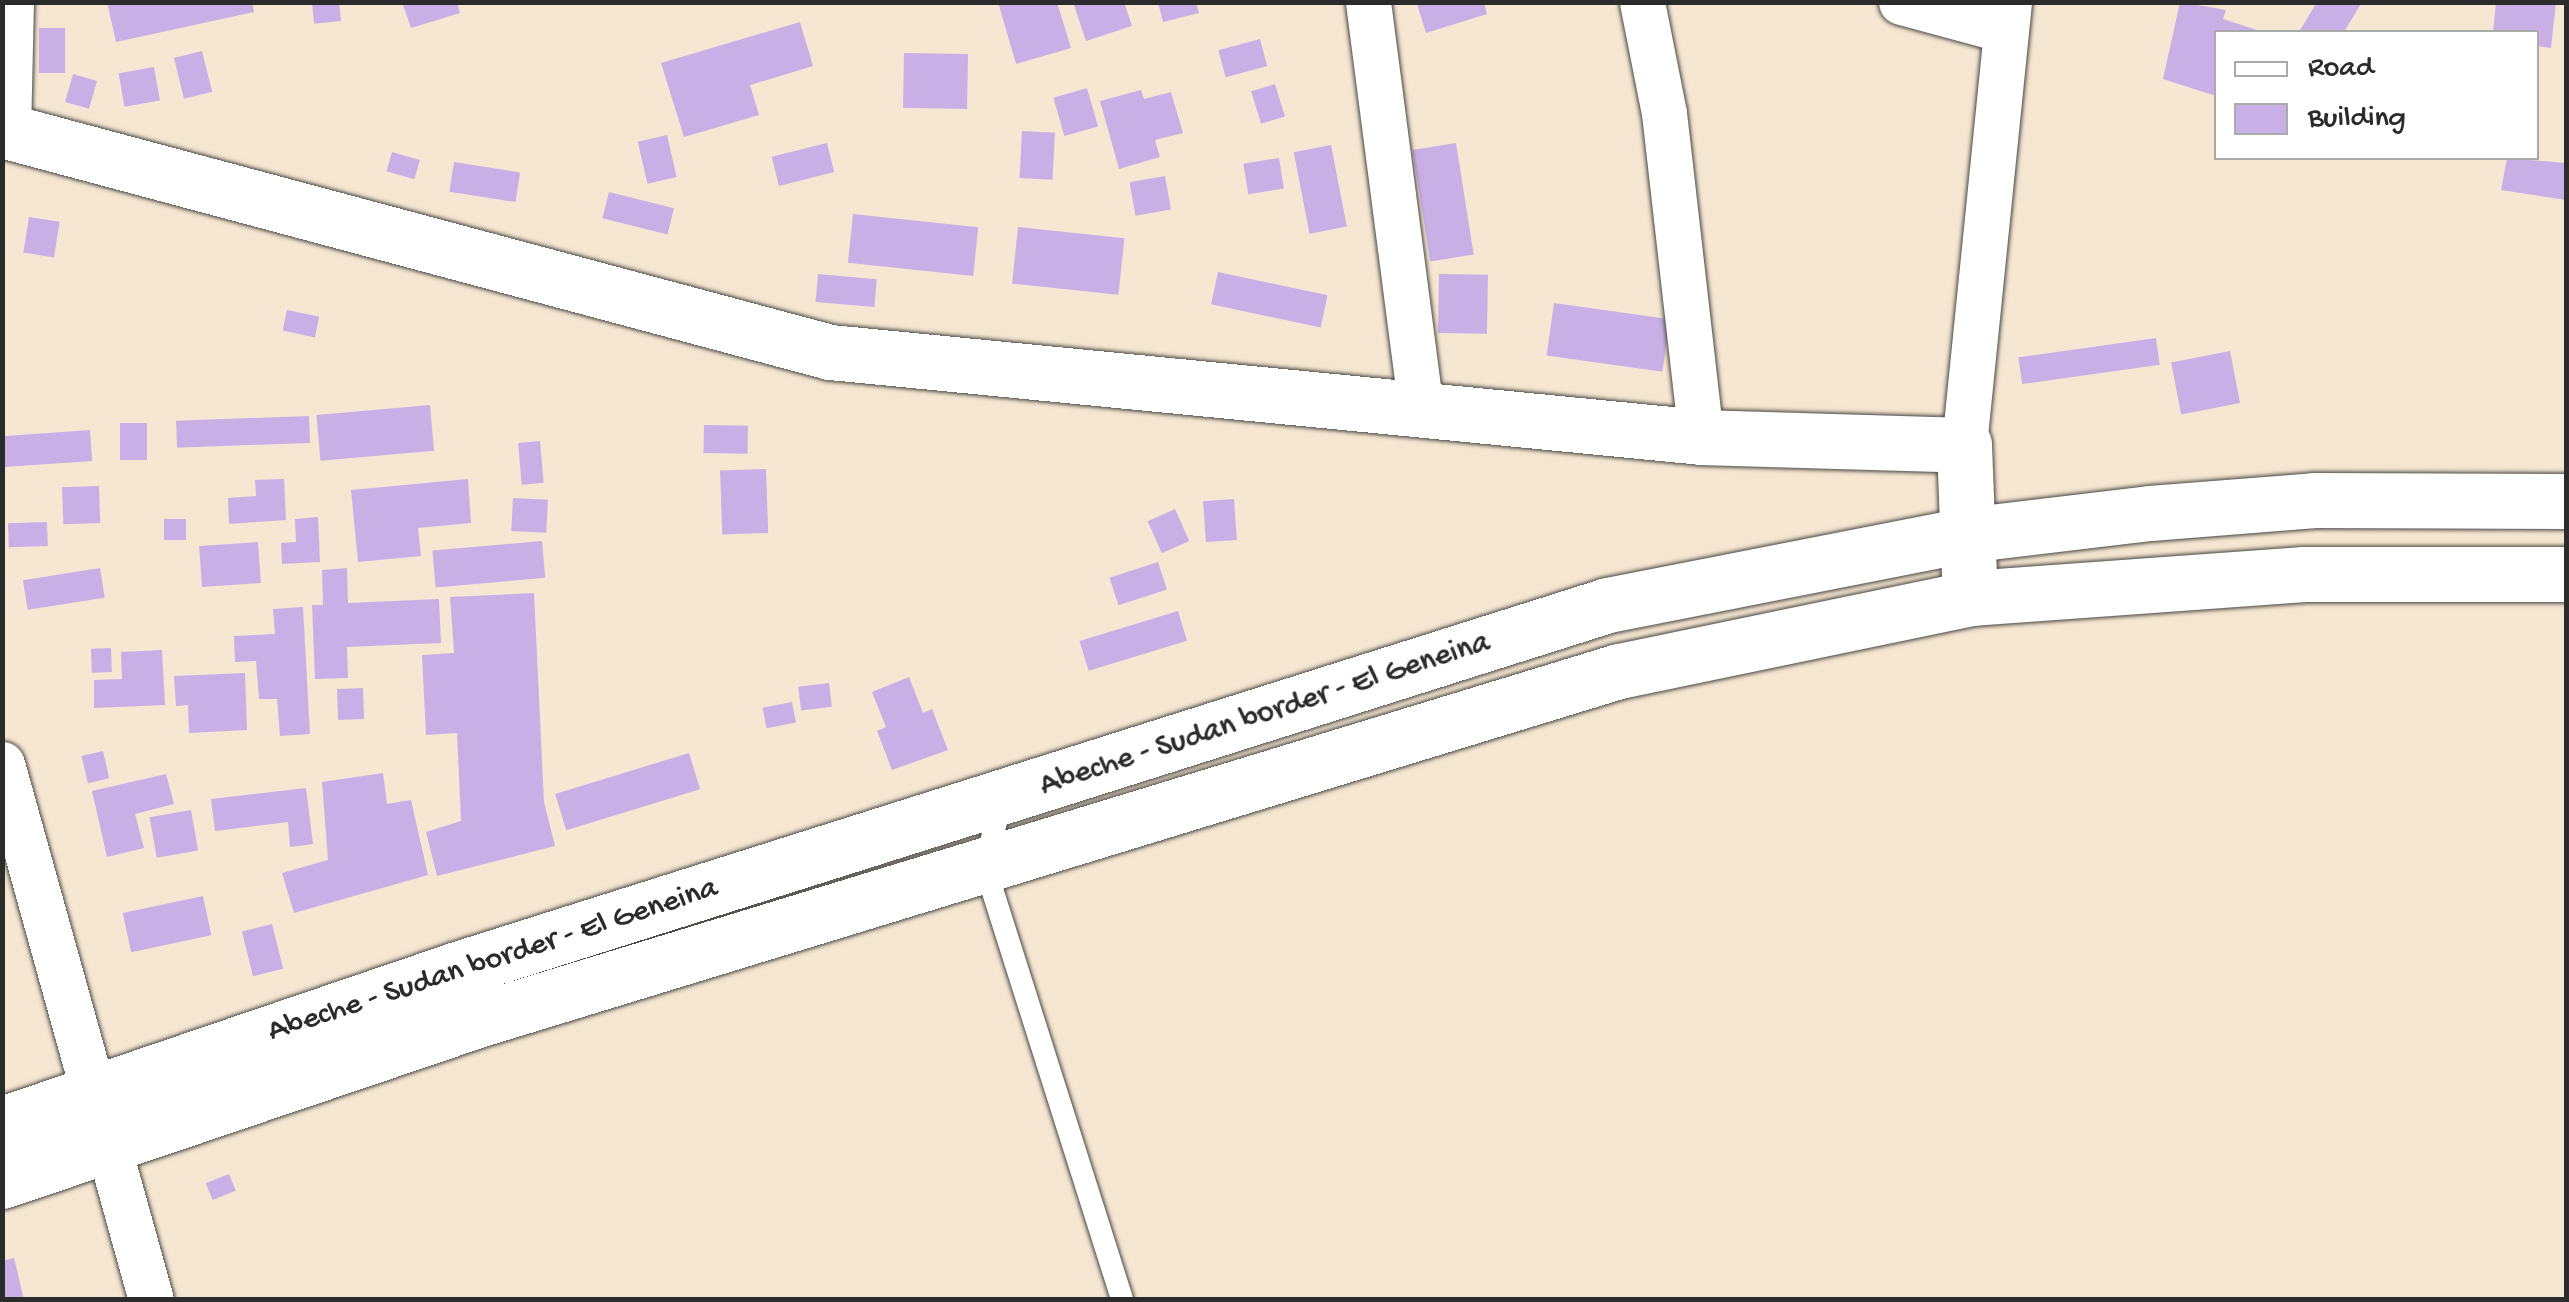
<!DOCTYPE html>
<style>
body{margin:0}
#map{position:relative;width:2569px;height:1302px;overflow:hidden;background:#f6e7d2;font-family:"Gochi Hand",sans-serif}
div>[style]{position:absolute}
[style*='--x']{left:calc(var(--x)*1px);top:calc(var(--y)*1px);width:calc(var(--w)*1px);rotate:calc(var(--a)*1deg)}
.building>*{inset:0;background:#c8b0e6;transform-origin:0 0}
.roads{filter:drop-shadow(0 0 2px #494744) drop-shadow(0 0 2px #494744)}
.lane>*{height:22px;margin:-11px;padding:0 11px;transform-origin:11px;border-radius:11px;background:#fff}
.street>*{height:45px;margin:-22.5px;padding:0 22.5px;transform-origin:22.5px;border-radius:22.5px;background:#fff}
.secondary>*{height:55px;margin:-27.5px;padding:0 27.5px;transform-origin:27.5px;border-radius:27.5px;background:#fff}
.highway>*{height:55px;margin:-27.5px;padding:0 27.5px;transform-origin:27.5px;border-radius:27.5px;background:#fff}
span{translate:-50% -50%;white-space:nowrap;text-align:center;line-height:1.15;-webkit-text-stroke:10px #fff;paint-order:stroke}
.street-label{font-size:32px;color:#2b2b2b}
.frame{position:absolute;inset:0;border:5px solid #2b2b2b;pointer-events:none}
.legend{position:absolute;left:2214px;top:30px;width:325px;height:130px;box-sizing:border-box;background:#fff;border:2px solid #aaa;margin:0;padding:12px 18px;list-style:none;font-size:30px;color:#2b2b2b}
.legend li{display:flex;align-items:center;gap:20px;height:50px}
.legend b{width:50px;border:2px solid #aaa}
</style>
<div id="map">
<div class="building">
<i style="clip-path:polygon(107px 2px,252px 2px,254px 12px,116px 42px)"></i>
<i style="left:339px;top:2px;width:19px;height:27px;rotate:84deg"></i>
<i style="clip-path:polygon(402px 2px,457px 2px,460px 13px,411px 28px)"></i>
<i style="clip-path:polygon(998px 2px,1057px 2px,1071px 48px,1016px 64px)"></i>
<i style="clip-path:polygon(1073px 2px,1124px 2px,1132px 26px,1086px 41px)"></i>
<i style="clip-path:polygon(1158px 2px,1196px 2px,1199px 13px,1163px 22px)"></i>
<i style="clip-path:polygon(1484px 2px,1487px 14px,1426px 33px,1417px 4px)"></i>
<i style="clip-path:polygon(2180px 2px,2226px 10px,2223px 19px,2263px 32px,2216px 32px,2216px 96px,2163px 79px)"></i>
<i style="clip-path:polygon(2317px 2px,2362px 2px,2344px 32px,2299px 32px)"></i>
<i style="clip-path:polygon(2496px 2px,2556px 2px,2551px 48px,2536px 46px,2536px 32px,2493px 32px)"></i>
<i style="clip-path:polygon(800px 22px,813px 66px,750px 85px,759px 115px,684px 137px,661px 63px)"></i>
<i style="left:39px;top:28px;width:26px;height:45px"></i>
<i style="left:1260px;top:39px;width:28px;height:43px;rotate:75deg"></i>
<i style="left:202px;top:51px;width:42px;height:29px;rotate:76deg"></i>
<i style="left:968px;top:54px;width:55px;height:64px;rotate:91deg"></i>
<i style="left:154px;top:67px;width:34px;height:36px;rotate:80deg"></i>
<i style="left:73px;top:74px;width:25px;height:29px;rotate:16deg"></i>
<i style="left:1275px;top:84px;width:34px;height:25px;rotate:73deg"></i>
<i style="left:1087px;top:88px;width:40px;height:35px;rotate:74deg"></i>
<i style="clip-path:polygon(1141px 90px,1144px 99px,1171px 92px,1183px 133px,1155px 140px,1160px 157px,1119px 169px,1100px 101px)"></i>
<i style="left:1022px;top:131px;width:33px;height:47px;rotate:3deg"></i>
<i style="left:667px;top:135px;width:43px;height:30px;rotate:77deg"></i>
<i style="left:827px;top:143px;width:30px;height:57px;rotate:76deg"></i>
<i style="left:1456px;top:143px;width:113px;height:44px;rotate:81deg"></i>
<i style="left:1331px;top:145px;width:83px;height:38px;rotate:79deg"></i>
<i style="left:392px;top:152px;width:29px;height:20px;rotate:16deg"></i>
<i style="left:1279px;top:158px;width:31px;height:36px;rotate:81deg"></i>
<i style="clip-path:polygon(2507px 158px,2566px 163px,2566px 200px,2501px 190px)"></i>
<i style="left:454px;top:162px;width:67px;height:30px;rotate:9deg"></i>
<i style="left:1165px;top:176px;width:34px;height:36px;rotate:80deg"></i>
<i style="left:609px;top:192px;width:67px;height:27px;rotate:14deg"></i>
<i style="left:853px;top:214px;width:126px;height:49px;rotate:6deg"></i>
<i style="left:29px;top:217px;width:31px;height:36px;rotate:9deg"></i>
<i style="left:1018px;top:227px;width:107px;height:57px;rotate:6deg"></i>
<i style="left:1218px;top:272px;width:112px;height:33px;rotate:12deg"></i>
<i style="left:818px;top:274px;width:59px;height:28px;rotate:5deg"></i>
<i style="left:1439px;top:274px;width:49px;height:59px;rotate:1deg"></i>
<i style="left:1554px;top:303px;width:117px;height:53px;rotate:8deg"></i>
<i style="left:287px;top:310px;width:33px;height:21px;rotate:12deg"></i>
<i style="left:2156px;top:338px;width:27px;height:139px;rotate:82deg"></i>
<i style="left:2230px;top:351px;width:53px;height:60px;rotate:79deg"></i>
<i style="left:430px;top:405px;width:46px;height:114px;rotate:85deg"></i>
<i style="left:309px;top:416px;width:27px;height:133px;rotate:88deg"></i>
<i style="left:147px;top:423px;width:37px;height:27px;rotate:90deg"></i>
<i style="left:704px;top:425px;width:44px;height:28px;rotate:1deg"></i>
<i style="left:90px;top:430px;width:31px;height:88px;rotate:86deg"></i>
<i style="left:540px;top:441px;width:42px;height:22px;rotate:85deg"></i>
<i style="left:766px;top:469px;width:64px;height:46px;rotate:88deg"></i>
<i style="clip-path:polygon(284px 479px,286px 520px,229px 524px,228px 498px,256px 496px,255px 480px)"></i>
<i style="clip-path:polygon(468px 479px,471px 523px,418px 528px,421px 556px,358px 562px,351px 490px)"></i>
<i style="left:99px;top:486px;width:37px;height:37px;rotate:88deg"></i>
<i style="left:513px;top:498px;width:35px;height:33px;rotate:3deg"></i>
<i style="left:1234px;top:499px;width:41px;height:31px;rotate:86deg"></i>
<i style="left:1175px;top:509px;width:35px;height:30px;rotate:66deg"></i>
<i style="clip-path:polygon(318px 517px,320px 562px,282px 564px,281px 543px,296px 542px,295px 519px)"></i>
<i style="left:164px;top:519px;width:22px;height:21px"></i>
<i style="left:47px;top:522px;width:24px;height:39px;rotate:88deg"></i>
<i style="left:542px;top:541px;width:37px;height:110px;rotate:85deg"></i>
<i style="left:258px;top:542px;width:41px;height:59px;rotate:86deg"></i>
<i style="left:1158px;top:562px;width:29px;height:51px;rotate:72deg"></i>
<i style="left:100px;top:568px;width:30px;height:78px;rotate:81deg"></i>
<i style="clip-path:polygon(347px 568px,348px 603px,439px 599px,441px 643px,347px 647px,348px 678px,315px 679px,312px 605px,323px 605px,322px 570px)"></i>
<i style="clip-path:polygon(534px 593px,544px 802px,555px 846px,437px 876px,426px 832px,461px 821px,457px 733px,426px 735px,422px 655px,454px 653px,450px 597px)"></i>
<i style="clip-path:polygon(303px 607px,310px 734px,280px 736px,277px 699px,259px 699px,256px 661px,235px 662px,234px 636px,275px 634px,273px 609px)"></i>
<i style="left:1178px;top:611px;width:31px;height:103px;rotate:73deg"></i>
<i style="left:111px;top:648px;width:24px;height:20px;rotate:88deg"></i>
<i style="clip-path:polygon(162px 650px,165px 705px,94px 708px,94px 680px,122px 679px,121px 652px)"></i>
<i style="clip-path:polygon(245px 673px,247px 730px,189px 733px,188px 705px,176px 706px,174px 676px)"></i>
<i style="clip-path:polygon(909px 677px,923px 713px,932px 709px,948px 750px,892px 770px,877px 731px,886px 727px,872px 692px)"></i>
<i style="left:829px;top:683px;width:24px;height:31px;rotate:83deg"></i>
<i style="left:363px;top:688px;width:31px;height:26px;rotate:88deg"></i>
<i style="left:792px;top:702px;width:21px;height:30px;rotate:79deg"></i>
<i style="left:103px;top:751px;width:28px;height:22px;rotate:77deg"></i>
<i style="left:689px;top:753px;width:38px;height:140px;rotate:73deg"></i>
<i style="clip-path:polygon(383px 773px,387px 804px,411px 800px,428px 875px,294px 913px,282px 873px,328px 860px,322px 782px)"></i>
<i style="clip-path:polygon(166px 774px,174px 804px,135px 814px,144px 848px,107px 857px,92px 791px)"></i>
<i style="clip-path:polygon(306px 788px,313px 844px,290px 847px,288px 822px,215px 831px,211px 799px)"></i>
<i style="left:191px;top:810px;width:41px;height:42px;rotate:80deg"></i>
<i style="left:203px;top:896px;width:40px;height:82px;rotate:78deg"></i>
<i style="left:272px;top:924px;width:46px;height:31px;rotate:76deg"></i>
<i style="left:229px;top:1174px;width:18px;height:25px;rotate:68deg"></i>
<i style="clip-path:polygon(14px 1258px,24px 1300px,2px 1300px,2px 1261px)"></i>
</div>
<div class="roads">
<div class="lane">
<i style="--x:1001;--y:801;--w:68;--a:103.6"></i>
<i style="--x:985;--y:867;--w:454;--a:72.4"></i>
</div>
<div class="street">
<i style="--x:1368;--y:2;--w:411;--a:82.6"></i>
<i style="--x:1642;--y:2;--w:113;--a:78.8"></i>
<i style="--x:1664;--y:113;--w:326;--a:83.5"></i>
<i style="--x:1901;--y:2;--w:108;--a:15.1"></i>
<i style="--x:8;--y:133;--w:131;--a:-88.7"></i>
<i style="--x:1964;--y:445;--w:445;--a:-84.2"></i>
<i style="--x:2;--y:764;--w:556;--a:74.46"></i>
</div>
<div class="secondary">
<i style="--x:2;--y:130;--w:857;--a:15.01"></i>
<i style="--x:830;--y:352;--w:875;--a:5.57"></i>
<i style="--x:1701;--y:437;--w:263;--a:1.7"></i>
<i style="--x:1964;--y:445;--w:153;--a:87.8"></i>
</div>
<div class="highway">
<i style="--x:2;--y:1124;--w:481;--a:-18.8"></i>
<i style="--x:457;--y:969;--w:1207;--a:-17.55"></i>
<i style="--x:1608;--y:605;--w:364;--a:-11.1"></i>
<i style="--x:1965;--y:535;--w:186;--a:-6.8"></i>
<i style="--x:2150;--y:513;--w:165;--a:-4.5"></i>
<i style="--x:2314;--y:500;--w:252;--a:0.2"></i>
<i style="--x:2;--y:1181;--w:498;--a:-18.7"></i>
<i style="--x:474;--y:1021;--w:1197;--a:-17"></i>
<i style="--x:1619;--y:671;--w:359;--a:-11.7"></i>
<i style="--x:1970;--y:598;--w:335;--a:-4.1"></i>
<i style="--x:2304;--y:574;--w:262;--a:0"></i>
</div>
</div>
<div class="street-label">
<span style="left:1265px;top:715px;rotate:-18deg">Abeche - Sudan border - El Geneina</span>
<span style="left:493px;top:961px;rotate:-18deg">Abeche - Sudan border - El Geneina</span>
</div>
<div class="frame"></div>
<ul class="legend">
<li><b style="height:12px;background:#fff"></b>Road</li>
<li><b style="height:28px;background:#c8b0e6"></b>Building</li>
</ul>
</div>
